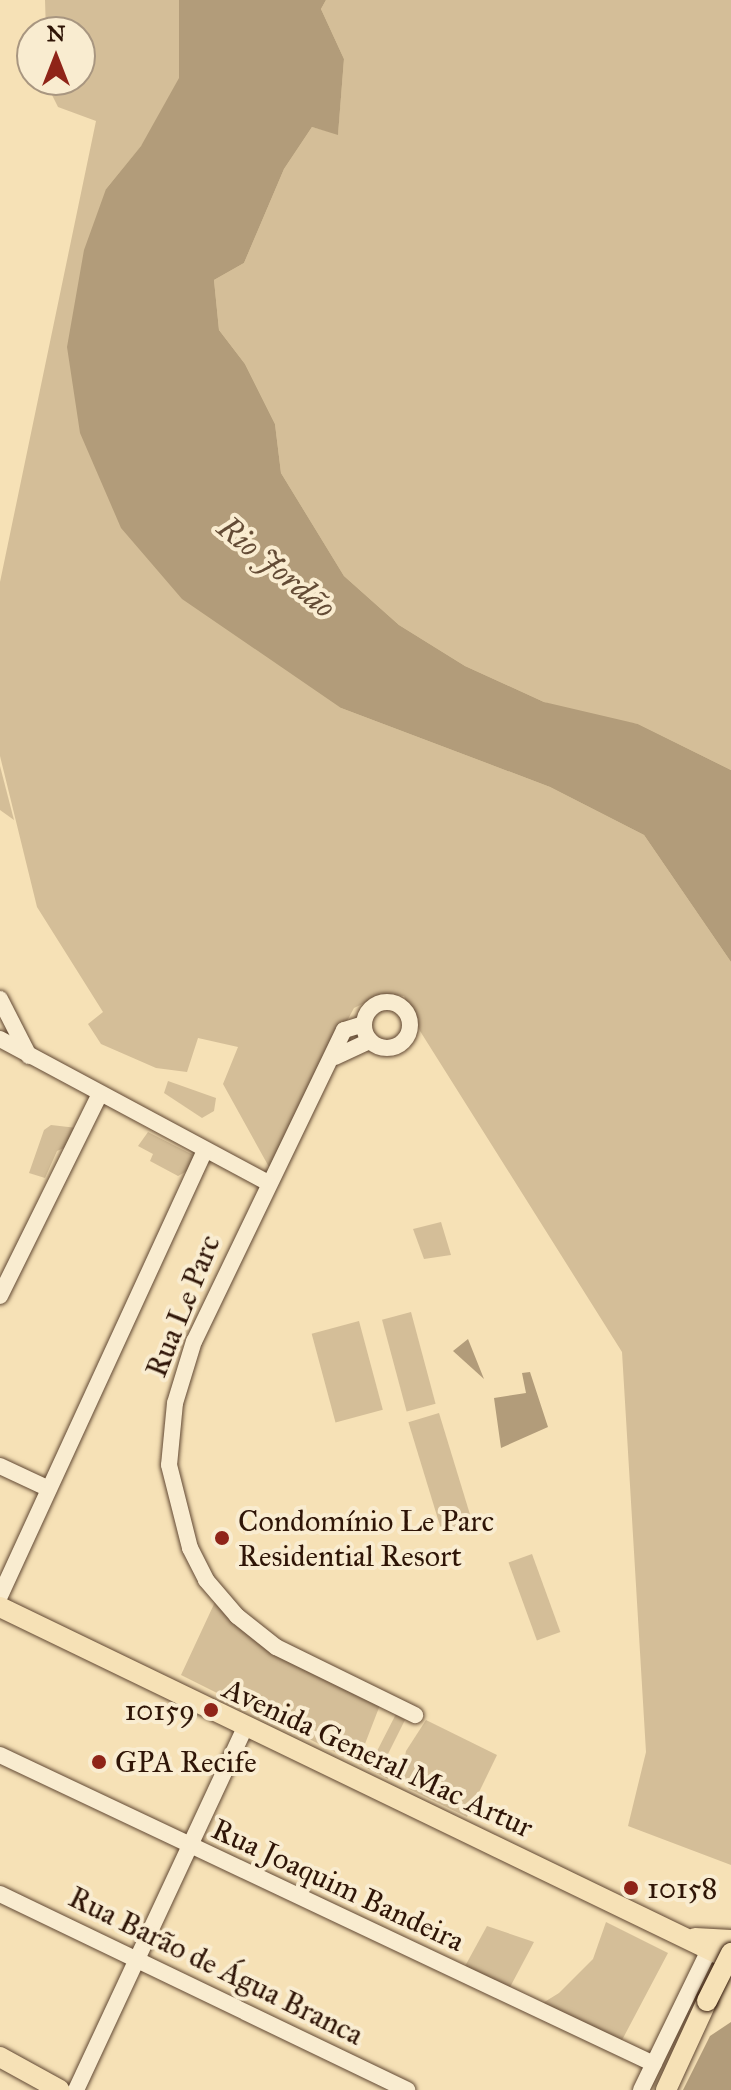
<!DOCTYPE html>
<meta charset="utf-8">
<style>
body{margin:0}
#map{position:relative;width:731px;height:2090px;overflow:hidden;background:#f6e1b6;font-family:"IM FELL Great Primer",serif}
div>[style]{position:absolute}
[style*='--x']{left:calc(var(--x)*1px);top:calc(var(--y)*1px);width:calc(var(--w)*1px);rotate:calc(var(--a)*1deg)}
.green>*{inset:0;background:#d4be98;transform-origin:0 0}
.water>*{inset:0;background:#b29c7a}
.roads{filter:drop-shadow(0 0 2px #614833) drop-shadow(0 0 2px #614833)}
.minor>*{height:16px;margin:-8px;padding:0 8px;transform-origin:8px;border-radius:8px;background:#f9ecd0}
.minor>.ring{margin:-8px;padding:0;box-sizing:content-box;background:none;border:16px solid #f9ecd0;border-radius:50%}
.major>*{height:20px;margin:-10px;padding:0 10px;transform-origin:10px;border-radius:10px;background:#f6e1b6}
.bridges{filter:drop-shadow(0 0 2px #2f1507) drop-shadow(0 0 2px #2f1507)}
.major-bridge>*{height:20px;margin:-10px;padding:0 10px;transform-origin:10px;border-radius:10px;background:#f6e1b6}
.dots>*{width:22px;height:22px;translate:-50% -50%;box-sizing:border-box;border:4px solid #f9ecd0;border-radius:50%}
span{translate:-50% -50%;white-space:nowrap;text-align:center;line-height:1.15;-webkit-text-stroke:8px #f9ecd0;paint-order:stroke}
.street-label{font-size:30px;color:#2f1507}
.poi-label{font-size:30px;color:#2f1507}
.left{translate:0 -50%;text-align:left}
.right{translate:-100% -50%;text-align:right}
.water-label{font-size:32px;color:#634b35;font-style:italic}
.north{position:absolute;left:16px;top:16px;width:80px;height:80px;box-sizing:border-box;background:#f9ecd0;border:2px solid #a89680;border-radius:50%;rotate:0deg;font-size:22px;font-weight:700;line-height:32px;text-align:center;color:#2f1507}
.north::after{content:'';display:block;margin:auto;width:28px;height:36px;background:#8f2418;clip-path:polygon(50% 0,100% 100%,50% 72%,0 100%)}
</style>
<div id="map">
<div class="green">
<i style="clip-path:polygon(45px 0,179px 0,179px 100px,106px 189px,341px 708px,550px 787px,644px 835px,731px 962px,731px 1865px,628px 1826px,646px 1752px,622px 1352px,420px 1031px,404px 996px,384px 994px,354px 1008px,269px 1167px,223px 1084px,238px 1047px,198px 1038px,187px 1072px,156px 1068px,101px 1044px,88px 1024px,103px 1012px,37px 907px,0 756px,0 582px,96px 121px,58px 107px,47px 85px,47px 80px,80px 80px,80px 32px,46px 32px)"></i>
<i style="clip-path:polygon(326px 0,731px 0,731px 770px,638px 724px,581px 715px,544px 702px,465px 666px,399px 625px,344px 576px,281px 473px,275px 424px,245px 364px,219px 330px,214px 280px,244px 263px,284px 169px,312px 127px,338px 134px,344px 59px,321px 9px)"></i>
<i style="clip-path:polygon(0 766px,14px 820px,0 810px)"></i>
<i style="clip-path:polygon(168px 1081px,216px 1098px,214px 1111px,202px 1118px,164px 1093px)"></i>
<i style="clip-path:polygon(51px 1125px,77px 1128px,66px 1147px,57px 1151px,45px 1178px,29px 1173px,44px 1130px)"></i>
<i style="clip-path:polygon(148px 1132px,197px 1157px,187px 1171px,178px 1176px,150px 1161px,153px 1154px,138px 1146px)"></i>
<i style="clip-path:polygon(441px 1222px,451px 1255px,424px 1259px,413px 1229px)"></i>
<i style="left:411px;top:1312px;width:95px;height:30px;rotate:75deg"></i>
<i style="left:359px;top:1321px;width:92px;height:49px;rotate:75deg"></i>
<i style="left:439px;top:1413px;width:117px;height:32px;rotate:73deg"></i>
<i style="left:532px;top:1554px;width:83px;height:25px;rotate:70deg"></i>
<i style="clip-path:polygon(215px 1602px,264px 1647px,380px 1705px,363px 1749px,341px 1755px,181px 1675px)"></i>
<i style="clip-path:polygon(396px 1714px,405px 1720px,385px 1760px,388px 1779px,359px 1764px,375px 1755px)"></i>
<i style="clip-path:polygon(426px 1720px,497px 1755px,467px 1817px,409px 1789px,401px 1778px,406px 1751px)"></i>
<i style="clip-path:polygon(606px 1922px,668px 1953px,621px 2042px,538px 2006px,559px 1993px,593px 1959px)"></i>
<i style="clip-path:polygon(487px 1926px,534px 1942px,509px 1989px,464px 1968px)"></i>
</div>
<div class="water">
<i style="clip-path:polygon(179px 0,326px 0,321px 9px,344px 59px,338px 135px,312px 127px,284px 169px,244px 263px,214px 280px,219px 330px,245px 364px,275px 424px,281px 473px,344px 576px,399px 625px,465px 666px,544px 702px,638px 724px,731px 770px,731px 962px,644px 835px,550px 787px,341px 708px,182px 599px,121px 528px,80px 433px,67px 347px,84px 250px,106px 189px,141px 146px,179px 78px)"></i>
<i style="clip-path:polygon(468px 1339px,484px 1379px,453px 1351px)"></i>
<i style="clip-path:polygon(530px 1372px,548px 1427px,501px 1448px,494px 1398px,526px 1393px,522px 1373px)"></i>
<i style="clip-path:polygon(731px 2022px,731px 2090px,683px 2090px,710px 2036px)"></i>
</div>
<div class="roads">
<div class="minor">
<i style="--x:0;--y:999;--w:64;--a:63"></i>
<i class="ring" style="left:364px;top:1002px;width:30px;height:30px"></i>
<i style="--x:364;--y:1024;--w:21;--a:163"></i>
<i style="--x:344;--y:1030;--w:345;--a:115.7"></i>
<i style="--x:194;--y:1341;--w:65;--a:107"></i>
<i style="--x:175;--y:1403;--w:62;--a:95.5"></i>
<i style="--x:169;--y:1465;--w:86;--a:75.8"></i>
<i style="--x:190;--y:1548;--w:36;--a:63"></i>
<i style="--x:206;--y:1580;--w:48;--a:49.3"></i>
<i style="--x:237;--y:1616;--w:50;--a:38.5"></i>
<i style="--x:276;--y:1647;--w:155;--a:26.1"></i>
<i style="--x:0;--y:1039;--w:303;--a:28.2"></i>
<i style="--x:335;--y:1057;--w:38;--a:-25"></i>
<i style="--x:0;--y:1296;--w:223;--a:-63.7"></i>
<i style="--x:0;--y:1466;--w:52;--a:25.1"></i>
<i style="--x:0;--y:1596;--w:489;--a:-65.3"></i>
<i style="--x:0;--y:1755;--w:723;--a:25.29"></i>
<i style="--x:0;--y:1894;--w:452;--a:25.7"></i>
<i style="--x:76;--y:2090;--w:400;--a:-65"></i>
<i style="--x:641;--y:2090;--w:156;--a:-64.1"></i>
</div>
<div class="major">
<i style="--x:0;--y:1607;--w:812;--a:25.78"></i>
<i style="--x:695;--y:1938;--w:36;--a:3"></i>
<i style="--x:0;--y:2057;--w:68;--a:28.8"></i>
<i style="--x:666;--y:2090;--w:98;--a:-65.3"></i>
</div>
</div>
<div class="bridges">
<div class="major-bridge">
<i style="--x:707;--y:2001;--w:54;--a:-63.4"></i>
</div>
</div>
<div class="dots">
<i style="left:222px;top:1538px;background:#8f2418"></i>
<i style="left:211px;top:1710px;background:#8f2418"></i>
<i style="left:99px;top:1762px;background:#8f2418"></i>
<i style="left:631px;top:1888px;background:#8f2418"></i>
</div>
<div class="street-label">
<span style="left:183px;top:1306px;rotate:-68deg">Rua Le Parc</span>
<span style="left:378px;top:1758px;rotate:25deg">Avenida General Mac Artur</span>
<span style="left:338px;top:1885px;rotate:25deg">Rua Joaquim Bandeira</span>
<span style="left:216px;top:1966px;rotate:26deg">Rua Barão de Água Branca</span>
</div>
<div class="poi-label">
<span class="left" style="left:238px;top:1538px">Condomínio Le Parc<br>Residential Resort</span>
<span class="right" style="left:195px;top:1710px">10159</span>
<span class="left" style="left:115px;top:1762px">GPA Recife</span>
<span class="left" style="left:647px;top:1888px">10158</span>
</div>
<div class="water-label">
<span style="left:276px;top:568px;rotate:39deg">Rio Jordão</span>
</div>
<div class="north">N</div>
</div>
